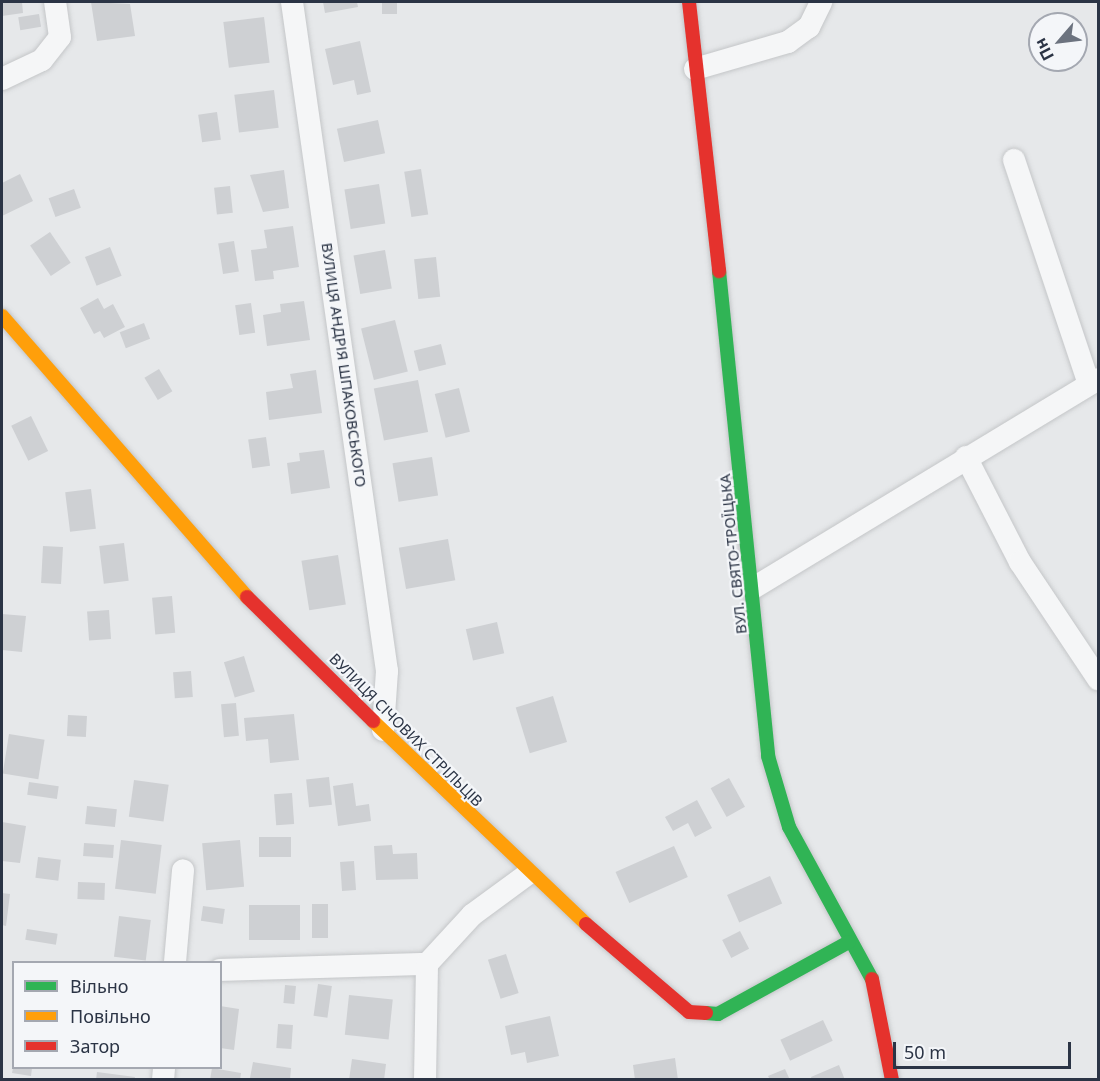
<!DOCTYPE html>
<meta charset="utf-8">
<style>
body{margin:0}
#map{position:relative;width:1100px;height:1081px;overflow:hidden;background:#e6e8ea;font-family:"Noto Sans",sans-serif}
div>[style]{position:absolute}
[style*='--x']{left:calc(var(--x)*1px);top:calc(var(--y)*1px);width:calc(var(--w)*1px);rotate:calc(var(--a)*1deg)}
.building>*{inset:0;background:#ced0d3;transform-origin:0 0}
.roads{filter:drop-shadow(0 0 2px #c4c6c8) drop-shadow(0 0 2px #c4c6c8)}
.street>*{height:22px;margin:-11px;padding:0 11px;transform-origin:11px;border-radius:11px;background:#f5f6f7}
.fast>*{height:14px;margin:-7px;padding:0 7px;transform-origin:7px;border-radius:7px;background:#30b455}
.slow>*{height:14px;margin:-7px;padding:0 7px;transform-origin:7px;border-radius:7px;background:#ff9f0a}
.jam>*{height:14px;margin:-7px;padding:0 7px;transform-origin:7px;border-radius:7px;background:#e5322d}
span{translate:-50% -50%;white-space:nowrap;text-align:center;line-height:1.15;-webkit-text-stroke:4.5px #f4f6f9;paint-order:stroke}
.street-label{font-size:15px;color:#2b3445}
.frame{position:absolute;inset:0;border:3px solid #2b3445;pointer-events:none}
.legend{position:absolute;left:12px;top:961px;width:210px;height:108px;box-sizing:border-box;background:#f4f6f9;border:2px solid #a4a8b1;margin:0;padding:8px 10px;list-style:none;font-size:18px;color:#2b3445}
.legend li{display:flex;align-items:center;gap:12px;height:30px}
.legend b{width:30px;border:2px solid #a4a8b1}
.north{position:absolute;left:1028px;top:12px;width:60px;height:60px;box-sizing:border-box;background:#f4f6f9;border:2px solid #a4a8b1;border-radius:50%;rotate:242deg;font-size:16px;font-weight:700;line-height:24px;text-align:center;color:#2b3445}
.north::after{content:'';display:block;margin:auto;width:21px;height:27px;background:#6c737f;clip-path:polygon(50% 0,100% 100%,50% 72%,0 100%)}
.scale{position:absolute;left:893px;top:1042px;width:178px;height:27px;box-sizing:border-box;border:3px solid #2b3445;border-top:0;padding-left:8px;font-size:18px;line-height:21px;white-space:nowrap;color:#2b3445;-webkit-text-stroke:4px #f4f6f9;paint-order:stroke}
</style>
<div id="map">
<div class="building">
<i style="clip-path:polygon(2px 2px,22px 2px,23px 13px,2px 16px)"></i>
<i style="clip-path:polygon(91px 2px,130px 4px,135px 36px,97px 41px)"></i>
<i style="clip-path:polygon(323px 2px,357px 2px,358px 7px,325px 13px)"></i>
<i style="left:382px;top:2px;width:15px;height:12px"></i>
<i style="left:39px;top:14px;width:13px;height:21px;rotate:81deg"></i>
<i style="left:264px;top:17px;width:46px;height:41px;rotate:83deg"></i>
<i style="clip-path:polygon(360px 41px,371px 92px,357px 95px,354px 80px,333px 85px,325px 49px)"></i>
<i style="left:274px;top:90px;width:38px;height:40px;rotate:83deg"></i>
<i style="left:217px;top:112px;width:28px;height:19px;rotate:82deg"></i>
<i style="left:378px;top:120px;width:34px;height:42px;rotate:78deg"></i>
<i style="left:421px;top:169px;width:46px;height:17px;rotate:81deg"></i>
<i style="clip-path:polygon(284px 170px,289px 208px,263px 212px,250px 175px)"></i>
<i style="clip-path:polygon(20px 174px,33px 201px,2px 216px,2px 183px)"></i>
<i style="left:379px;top:184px;width:40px;height:35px;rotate:81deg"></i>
<i style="left:230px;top:186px;width:27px;height:16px;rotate:84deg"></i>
<i style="left:74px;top:189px;width:20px;height:27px;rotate:70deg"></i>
<i style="clip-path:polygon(293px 226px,299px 267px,273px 271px,274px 279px,255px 281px,251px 250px,267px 248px,264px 230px)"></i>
<i style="left:50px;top:232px;width:37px;height:24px;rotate:56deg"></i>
<i style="left:234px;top:241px;width:31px;height:16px;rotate:81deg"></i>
<i style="left:110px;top:247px;width:31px;height:27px;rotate:68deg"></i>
<i style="left:385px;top:250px;width:39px;height:32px;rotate:80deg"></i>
<i style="left:436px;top:257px;width:40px;height:22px;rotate:84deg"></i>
<i style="clip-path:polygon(98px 298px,104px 309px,113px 304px,125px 327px,104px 338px,100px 331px,94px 334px,80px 308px)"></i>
<i style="clip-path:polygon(304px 301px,310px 340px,267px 346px,263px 315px,281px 312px,280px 304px)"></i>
<i style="left:251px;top:303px;width:30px;height:16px;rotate:82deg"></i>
<i style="left:395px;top:320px;width:53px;height:35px;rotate:76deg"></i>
<i style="left:144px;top:323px;width:17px;height:26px;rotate:69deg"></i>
<i style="left:441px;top:344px;width:21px;height:28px;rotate:76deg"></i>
<i style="left:159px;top:369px;width:26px;height:17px;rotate:59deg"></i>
<i style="clip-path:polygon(316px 370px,322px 413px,269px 420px,266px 392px,293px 388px,290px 374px)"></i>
<i style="left:418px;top:380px;width:53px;height:45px;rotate:79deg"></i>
<i style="left:459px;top:388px;width:45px;height:25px;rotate:76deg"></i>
<i style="left:31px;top:416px;width:39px;height:22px;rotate:64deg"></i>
<i style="left:266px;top:437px;width:29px;height:18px;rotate:82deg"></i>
<i style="clip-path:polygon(324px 450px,330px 488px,291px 494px,287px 463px,300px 461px,299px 453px)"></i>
<i style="left:432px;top:457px;width:39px;height:40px;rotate:81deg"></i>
<i style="left:91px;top:489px;width:40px;height:26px;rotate:83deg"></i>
<i style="left:448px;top:539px;width:42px;height:50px;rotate:80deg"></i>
<i style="left:124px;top:543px;width:38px;height:25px;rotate:83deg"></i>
<i style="left:43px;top:546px;width:20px;height:37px;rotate:3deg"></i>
<i style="left:338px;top:555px;width:50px;height:37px;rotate:81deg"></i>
<i style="left:172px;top:596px;width:37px;height:20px;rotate:85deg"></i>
<i style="left:109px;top:610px;width:29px;height:22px;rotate:86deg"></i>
<i style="clip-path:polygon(2px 614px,26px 616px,22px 652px,2px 650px)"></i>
<i style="left:497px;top:622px;width:32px;height:32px;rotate:77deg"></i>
<i style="left:244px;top:656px;width:37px;height:21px;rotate:73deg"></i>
<i style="left:191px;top:671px;width:26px;height:18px;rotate:86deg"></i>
<i style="left:553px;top:696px;width:48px;height:39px;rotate:73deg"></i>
<i style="left:236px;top:703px;width:33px;height:15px;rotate:85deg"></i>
<i style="clip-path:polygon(294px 714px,299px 760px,270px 763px,268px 739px,246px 741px,244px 718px)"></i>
<i style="left:68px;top:715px;width:19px;height:21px;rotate:3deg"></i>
<i style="left:9px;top:734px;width:36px;height:40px;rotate:9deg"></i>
<i style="left:329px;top:777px;width:28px;height:23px;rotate:84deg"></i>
<i style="left:729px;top:778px;width:33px;height:21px;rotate:61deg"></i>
<i style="left:134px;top:780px;width:35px;height:37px;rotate:8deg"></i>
<i style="left:29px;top:782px;width:30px;height:13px;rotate:8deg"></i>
<i style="clip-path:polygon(353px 783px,356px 806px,369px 804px,371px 821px,338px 826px,333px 786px)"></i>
<i style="left:292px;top:793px;width:31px;height:18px;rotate:86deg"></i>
<i style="clip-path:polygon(697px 800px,712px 828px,695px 837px,688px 823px,673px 831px,665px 817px)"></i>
<i style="left:87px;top:806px;width:30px;height:18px;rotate:6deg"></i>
<i style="clip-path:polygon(2px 822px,26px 826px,20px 863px,2px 861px)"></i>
<i style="left:259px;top:837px;width:32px;height:20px"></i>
<i style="left:121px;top:840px;width:41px;height:49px;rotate:7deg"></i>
<i style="left:240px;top:840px;width:47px;height:38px;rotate:85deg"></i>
<i style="left:84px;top:843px;width:30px;height:13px;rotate:4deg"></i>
<i style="clip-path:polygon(392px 845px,393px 854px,417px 853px,418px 879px,376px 880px,374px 846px)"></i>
<i style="left:674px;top:846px;width:34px;height:64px;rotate:66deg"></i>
<i style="left:38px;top:857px;width:23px;height:21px;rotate:7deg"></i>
<i style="left:354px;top:861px;width:29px;height:14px;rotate:86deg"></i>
<i style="left:770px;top:876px;width:30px;height:47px;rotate:66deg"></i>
<i style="left:78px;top:882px;width:27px;height:17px;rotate:2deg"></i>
<i style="clip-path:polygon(2px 893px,10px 894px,6px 926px,2px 925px)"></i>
<i style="left:312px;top:904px;width:16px;height:34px"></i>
<i style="left:300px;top:905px;width:35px;height:51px;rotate:90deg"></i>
<i style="left:203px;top:906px;width:22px;height:15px;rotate:8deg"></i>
<i style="left:119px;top:916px;width:32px;height:41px;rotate:7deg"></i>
<i style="left:27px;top:929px;width:31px;height:11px;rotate:9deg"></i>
<i style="left:740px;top:931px;width:20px;height:20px;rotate:63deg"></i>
<i style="left:506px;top:954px;width:41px;height:19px;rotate:72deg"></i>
<i style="left:318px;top:984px;width:14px;height:32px;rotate:8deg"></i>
<i style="left:285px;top:985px;width:11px;height:18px;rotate:5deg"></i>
<i style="left:349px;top:995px;width:44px;height:40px;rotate:6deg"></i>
<i style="clip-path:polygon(220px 1006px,239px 1009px,234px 1050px,220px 1048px)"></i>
<i style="clip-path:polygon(550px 1016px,559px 1056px,527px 1063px,525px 1052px,511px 1055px,505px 1026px)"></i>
<i style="left:823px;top:1020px;width:23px;height:47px;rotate:65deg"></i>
<i style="left:278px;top:1024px;width:15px;height:24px;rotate:4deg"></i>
<i style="clip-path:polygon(675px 1058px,678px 1080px,635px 1080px,633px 1065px)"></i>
<i style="clip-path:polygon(352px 1059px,386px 1064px,384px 1080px,349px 1080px)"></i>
<i style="clip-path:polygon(253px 1062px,291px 1068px,290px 1080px,250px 1078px)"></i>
<i style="clip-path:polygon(839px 1065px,845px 1080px,812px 1080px,811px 1077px)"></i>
<i style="clip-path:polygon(13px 1068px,32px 1068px,31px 1076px,12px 1073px)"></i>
<i style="clip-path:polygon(212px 1068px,241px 1073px,240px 1080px,210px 1080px)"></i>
<i style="clip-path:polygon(785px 1069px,790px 1080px,770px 1080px,768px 1076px)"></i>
<i style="clip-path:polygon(97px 1072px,135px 1077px,134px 1080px,96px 1080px)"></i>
</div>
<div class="roads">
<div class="street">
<i style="--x:292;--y:2;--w:676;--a:81.92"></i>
<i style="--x:387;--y:671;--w:59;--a:93.9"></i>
<i style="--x:695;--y:69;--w:97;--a:-16.2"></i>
<i style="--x:788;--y:42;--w:26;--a:-36"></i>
<i style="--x:809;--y:27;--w:28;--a:-64"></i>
<i style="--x:2;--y:79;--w:44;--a:-25.4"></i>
<i style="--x:42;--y:60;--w:29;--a:-52"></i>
<i style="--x:60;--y:37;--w:35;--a:-98"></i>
<i style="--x:1014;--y:160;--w:236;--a:71.5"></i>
<i style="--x:966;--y:457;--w:118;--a:62.8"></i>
<i style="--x:1020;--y:562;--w:141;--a:56.3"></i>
<i style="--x:755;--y:587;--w:401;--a:-31.2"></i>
<i style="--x:175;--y:962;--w:92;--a:-85"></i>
<i style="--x:220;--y:970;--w:207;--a:-1.7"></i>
<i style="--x:163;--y:1080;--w:12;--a:-85"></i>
<i style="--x:425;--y:1080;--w:116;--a:-89"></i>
<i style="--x:427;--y:964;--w:67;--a:-47.4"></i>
<i style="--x:472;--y:915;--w:69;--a:-36.2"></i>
</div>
<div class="fast">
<i style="--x:719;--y:271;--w:487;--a:84.2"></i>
<i style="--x:768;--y:756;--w:74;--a:73.5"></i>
<i style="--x:789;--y:827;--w:173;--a:61.4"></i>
<i style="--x:706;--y:1013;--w:12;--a:5"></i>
<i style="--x:718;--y:1014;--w:149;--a:-28.8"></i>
</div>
<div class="slow">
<i style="--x:2;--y:316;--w:373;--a:48.9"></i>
<i style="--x:373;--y:721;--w:294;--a:43.6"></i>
</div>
<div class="jam">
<i style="--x:689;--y:2;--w:271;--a:83.6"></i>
<i style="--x:247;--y:597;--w:177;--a:44.5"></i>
<i style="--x:586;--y:924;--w:135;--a:40.5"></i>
<i style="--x:689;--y:1012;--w:17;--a:3"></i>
<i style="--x:872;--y:979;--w:103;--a:78.8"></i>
</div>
</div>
<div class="street-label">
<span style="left:344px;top:365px;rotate:82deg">ВУЛИЦЯ АНДРІЯ ШПАКОВСЬКОГО</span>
<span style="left:733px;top:554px;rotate:-96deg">ВУЛ. СВЯТО-ТРОЇЦЬКА</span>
<span style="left:406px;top:730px;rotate:45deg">ВУЛИЦЯ СІЧОВИХ СТРІЛЬЦІВ</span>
</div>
<div class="frame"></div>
<ul class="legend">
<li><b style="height:8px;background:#30b455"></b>Вільно</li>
<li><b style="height:8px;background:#ff9f0a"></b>Повільно</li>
<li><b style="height:8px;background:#e5322d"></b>Затор</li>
</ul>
<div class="north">Пн</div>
<div class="scale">50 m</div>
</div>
